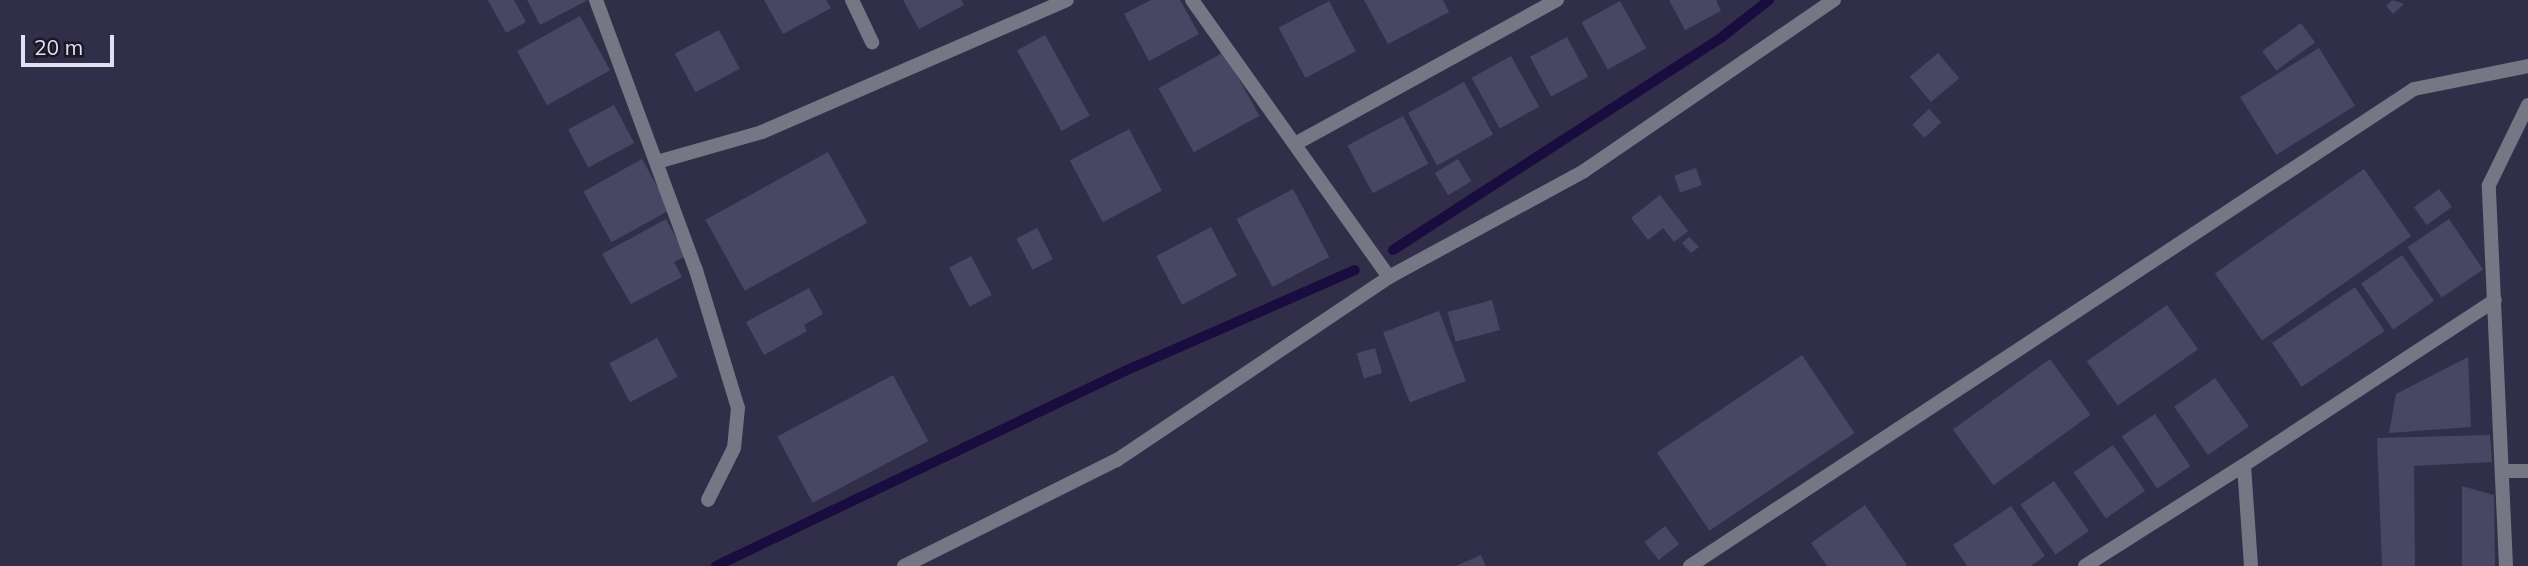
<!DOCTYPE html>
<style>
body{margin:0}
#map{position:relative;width:2528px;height:566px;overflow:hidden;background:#312e49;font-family:Mulish,sans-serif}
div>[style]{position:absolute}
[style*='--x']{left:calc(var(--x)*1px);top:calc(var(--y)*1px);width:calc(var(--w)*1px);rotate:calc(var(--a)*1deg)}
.stream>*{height:10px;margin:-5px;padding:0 5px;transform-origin:5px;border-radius:5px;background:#190c3e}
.building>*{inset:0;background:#494663;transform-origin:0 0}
.minor>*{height:14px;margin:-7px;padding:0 7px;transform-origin:7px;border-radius:7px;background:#777684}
span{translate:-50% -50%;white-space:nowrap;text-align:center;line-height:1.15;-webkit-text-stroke:5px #191824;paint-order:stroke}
.scale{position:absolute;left:21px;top:35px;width:93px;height:32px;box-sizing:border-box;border:4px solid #e2e1f3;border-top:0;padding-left:9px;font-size:21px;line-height:24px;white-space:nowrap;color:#e2e1f3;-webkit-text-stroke:5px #191824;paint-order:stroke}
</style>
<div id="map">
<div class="stream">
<i style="--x:1393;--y:250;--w:392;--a:-32.9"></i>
<i style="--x:1722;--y:37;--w:60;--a:-38.2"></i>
<i style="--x:716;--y:566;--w:463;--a:-25.5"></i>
<i style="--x:1134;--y:367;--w:241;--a:-23.7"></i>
</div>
<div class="building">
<i style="clip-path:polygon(488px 0,514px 0,526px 22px,506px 33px)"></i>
<i style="clip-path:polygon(527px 0,588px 0,540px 25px)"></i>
<i style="clip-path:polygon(764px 0,826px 0,831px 8px,783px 34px)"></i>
<i style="clip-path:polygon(903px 0,961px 0,964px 5px,919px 29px)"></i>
<i style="clip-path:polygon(1151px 0,1180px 0,1199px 34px,1149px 61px,1124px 14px)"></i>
<i style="clip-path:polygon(1364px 0,1443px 0,1449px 12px,1388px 44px)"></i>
<i style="clip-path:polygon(1669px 0,1716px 0,1721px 11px,1685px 30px)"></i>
<i style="clip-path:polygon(2392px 0,2404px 4px,2393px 14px,2386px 6px)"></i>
<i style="left:1329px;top:1px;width:57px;height:57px;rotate:62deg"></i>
<i style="left:1620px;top:1px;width:54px;height:44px;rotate:61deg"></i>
<i style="left:580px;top:16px;width:62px;height:72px;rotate:61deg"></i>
<i style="left:2301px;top:23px;width:24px;height:48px;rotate:54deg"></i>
<i style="left:719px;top:30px;width:44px;height:50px;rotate:62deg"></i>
<i style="left:1045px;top:35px;width:92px;height:32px;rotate:61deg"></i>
<i style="left:1567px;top:37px;width:45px;height:42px;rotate:62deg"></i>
<i style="left:2319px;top:48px;width:68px;height:93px;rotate:58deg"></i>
<i style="left:1224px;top:52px;width:73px;height:75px;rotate:61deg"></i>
<i style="left:1938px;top:53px;width:33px;height:37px;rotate:50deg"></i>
<i style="left:1511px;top:56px;width:58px;height:45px;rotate:61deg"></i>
<i style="left:1464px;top:82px;width:60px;height:64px;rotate:61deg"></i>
<i style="left:614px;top:105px;width:43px;height:52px;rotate:62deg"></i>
<i style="left:1929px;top:109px;width:18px;height:23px;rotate:47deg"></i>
<i style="left:1403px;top:116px;width:54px;height:63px;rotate:62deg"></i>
<i style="left:1129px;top:129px;width:70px;height:67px;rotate:62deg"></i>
<i style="left:828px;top:152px;width:81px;height:140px;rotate:61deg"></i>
<i style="left:642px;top:159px;width:58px;height:67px;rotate:61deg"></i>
<i style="left:1458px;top:159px;width:26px;height:27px;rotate:59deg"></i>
<i style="left:1696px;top:168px;width:18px;height:23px;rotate:71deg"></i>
<i style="left:2364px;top:169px;width:82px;height:182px;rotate:55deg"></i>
<i style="left:1293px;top:189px;width:77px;height:64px;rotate:62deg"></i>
<i style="left:2439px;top:189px;width:22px;height:31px;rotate:54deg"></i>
<i style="clip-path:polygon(1660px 195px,1688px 231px,1674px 242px,1663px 228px,1648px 240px,1631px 218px)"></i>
<i style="clip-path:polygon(666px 219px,686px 256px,674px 262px,682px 277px,631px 304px,602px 254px)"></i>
<i style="left:2449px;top:219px;width:61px;height:50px;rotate:56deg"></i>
<i style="left:1211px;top:227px;width:55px;height:62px;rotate:62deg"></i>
<i style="left:1037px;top:228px;width:35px;height:23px;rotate:63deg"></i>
<i style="clip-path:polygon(1689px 237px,1699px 247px,1691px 253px,1682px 243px)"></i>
<i style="left:2402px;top:255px;width:56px;height:50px;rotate:55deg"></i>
<i style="left:971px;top:256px;width:44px;height:25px;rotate:62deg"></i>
<i style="left:2355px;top:287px;width:53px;height:100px;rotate:56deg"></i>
<i style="clip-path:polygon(809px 288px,823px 314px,804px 325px,807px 331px,764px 355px,746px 322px)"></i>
<i style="left:1492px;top:300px;width:31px;height:46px;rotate:75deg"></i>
<i style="left:2167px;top:305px;width:54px;height:98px;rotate:55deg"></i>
<i style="left:1439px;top:311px;width:75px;height:60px;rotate:69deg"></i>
<i style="left:657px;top:338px;width:44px;height:54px;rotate:62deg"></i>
<i style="left:1375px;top:348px;width:26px;height:19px;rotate:74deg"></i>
<i style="left:1802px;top:355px;width:94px;height:175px;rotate:56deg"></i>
<i style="clip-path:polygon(2468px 357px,2471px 427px,2389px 433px,2396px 394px)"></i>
<i style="left:2050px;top:359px;width:69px;height:120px;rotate:54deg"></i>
<i style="left:893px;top:375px;width:75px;height:131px;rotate:62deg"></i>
<i style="left:2215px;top:378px;width:59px;height:50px;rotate:55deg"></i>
<i style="left:2155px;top:414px;width:63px;height:40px;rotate:56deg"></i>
<i style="clip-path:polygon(2490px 435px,2492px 462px,2414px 466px,2415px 566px,2382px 566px,2377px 438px)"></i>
<i style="left:2113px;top:445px;width:56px;height:48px;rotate:55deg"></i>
<i style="left:2054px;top:481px;width:61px;height:41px;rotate:55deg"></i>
<i style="clip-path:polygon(2462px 486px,2494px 495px,2495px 566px,2462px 566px)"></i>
<i style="clip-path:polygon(1865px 505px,1907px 565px,1905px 566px,1827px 566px,1811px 543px)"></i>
<i style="clip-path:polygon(2011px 506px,2045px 556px,2031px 566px,1967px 566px,1953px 545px)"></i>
<i style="left:1665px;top:526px;width:23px;height:26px;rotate:52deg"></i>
<i style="clip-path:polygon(1481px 555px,1486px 566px,1456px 566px)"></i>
</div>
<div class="minor">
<i style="--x:596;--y:0;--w:288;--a:69.7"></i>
<i style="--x:696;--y:270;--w:144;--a:73.1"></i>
<i style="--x:738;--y:408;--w:40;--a:95.7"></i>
<i style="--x:734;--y:448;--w:58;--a:116.6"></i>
<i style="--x:852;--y:0;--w:47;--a:64.5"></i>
<i style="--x:1192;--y:0;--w:340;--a:54.6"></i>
<i style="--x:1295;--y:144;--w:299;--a:-28.8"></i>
<i style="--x:657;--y:162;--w:109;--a:-15.9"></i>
<i style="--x:762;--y:132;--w:332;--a:-23.4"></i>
<i style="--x:2504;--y:471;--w:24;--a:0"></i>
<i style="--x:904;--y:566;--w:238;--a:-26.5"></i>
<i style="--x:1117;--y:460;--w:328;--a:-33.9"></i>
<i style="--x:1389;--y:277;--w:222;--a:-28.5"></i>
<i style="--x:1584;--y:171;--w:303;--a:-34.4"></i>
<i style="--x:1690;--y:566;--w:867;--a:-33.38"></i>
<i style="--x:2414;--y:89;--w:116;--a:-11.4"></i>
<i style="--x:2085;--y:566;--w:188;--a:-32.4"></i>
<i style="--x:2251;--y:566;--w:101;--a:-94"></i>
<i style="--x:2244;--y:465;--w:300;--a:-33.3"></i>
<i style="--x:2506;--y:566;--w:381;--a:-92.6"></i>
<i style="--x:2489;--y:185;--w:89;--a:-64"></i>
</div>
<div class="scale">20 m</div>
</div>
